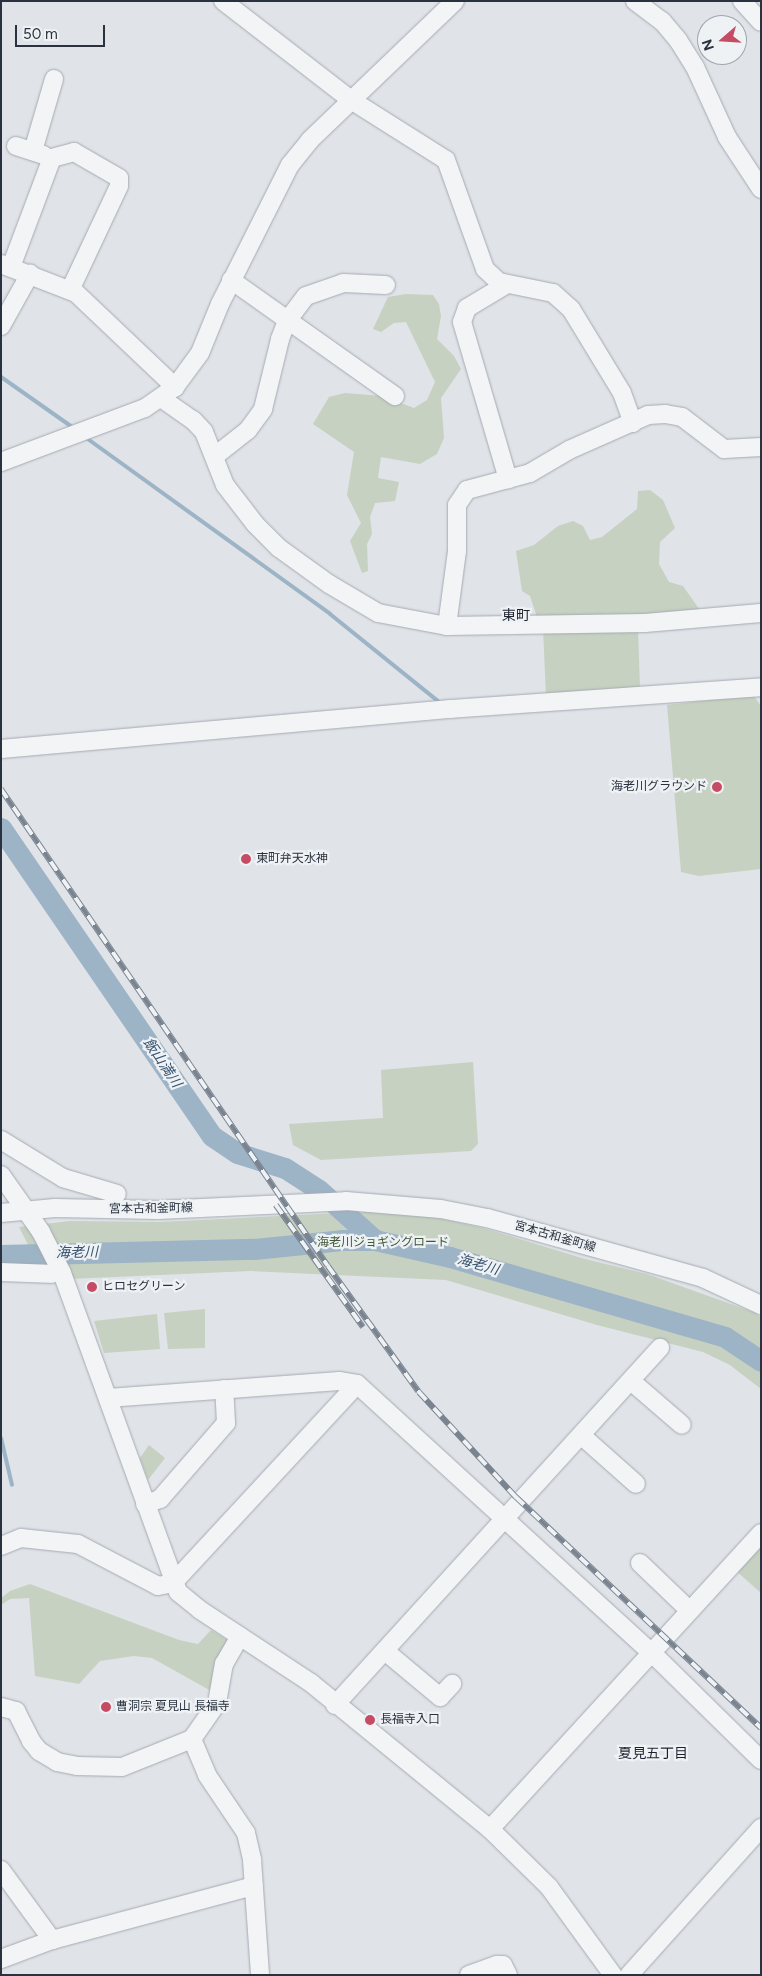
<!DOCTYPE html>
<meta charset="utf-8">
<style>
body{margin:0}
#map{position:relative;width:762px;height:1976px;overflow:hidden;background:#e0e3e8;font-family:Figtree,"Noto Sans JP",sans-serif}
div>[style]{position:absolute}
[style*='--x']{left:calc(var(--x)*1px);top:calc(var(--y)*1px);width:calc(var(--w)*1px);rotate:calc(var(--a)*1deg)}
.green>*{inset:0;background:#c6d1c1}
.stream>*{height:4px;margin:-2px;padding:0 2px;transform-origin:2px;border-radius:2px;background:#9db3c6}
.river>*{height:21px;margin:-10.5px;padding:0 10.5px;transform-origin:10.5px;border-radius:10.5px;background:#9db3c6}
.roads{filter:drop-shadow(0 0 1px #a5aab2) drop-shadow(0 0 1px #a5aab2)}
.minor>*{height:18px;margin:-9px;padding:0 9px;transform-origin:9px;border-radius:9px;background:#f2f4f6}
.rail>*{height:5.5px;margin-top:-2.75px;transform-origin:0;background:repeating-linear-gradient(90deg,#eff2f5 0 11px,#7a8490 0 22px);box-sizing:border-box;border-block:1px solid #7a8490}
.dots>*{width:14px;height:14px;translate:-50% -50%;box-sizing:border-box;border:2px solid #eff2f5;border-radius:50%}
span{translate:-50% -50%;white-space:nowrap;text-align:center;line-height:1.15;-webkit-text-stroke:4.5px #eff2f5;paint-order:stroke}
.poi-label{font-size:12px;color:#29323e}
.right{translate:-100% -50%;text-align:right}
.left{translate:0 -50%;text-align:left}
.street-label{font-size:12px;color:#29323e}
.park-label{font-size:12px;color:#405937}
.neighbourhood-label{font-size:14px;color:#1b232f}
.water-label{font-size:14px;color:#36536f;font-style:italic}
.frame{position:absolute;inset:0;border:2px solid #29323e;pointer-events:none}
.north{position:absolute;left:697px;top:15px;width:50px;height:50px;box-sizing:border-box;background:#eff2f5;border:1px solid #a0a5ac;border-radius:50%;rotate:251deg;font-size:14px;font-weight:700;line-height:20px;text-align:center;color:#29323e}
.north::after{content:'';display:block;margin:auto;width:18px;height:22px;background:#c64c65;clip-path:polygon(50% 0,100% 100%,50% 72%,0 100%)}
.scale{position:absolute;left:15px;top:25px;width:90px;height:22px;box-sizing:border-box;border:2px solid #29323e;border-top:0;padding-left:6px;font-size:15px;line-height:18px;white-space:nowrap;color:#29323e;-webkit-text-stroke:4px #eff2f5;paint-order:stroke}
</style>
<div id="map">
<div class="green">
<i style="clip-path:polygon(406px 294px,433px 295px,439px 304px,441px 316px,437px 339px,454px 356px,461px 369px,441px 398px,444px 438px,437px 454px,420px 464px,381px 457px,378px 478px,399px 482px,395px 501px,375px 503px,370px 517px,372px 534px,367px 544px,368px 571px,362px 573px,350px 541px,361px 523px,347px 495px,354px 452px,313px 424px,329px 397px,345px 393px,382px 396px,414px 408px,427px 400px,435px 382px,406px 322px,394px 323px,381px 332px,373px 329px,388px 297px)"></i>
<i style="clip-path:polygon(650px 490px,663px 500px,675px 528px,660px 542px,659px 564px,669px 582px,683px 586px,702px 613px,538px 620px,530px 596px,522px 591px,516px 551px,534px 545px,558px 526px,573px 521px,583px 526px,590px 540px,602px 537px,637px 509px,638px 491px)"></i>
<i style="clip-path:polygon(543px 629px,638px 630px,640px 687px,546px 696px)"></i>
<i style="clip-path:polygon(753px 695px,761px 706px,761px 869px,699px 876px,681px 872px,667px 705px)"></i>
<i style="clip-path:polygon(473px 1062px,478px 1144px,471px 1151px,321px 1160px,293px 1145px,289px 1124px,383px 1118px,381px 1070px)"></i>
<i style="clip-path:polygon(382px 1211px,434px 1217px,483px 1228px,585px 1259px,647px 1274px,753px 1312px,761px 1317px,761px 1389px,730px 1365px,703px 1352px,597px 1325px,446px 1280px,251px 1271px,46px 1280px,19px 1227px,70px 1221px,161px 1222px)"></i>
<i style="clip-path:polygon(205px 1309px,205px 1348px,168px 1349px,164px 1313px)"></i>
<i style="clip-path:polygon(157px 1314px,160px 1349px,104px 1353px,94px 1321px)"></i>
<i style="clip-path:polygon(149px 1445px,165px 1458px,148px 1480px,140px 1458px)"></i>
<i style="clip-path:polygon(761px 1540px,761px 1593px,734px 1569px)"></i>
<i style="clip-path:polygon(30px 1584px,179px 1640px,198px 1644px,211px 1630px,229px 1641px,213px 1692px,152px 1658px,134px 1656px,100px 1661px,79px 1684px,35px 1676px,29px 1598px,10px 1599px,1px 1605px,1px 1598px,10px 1591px)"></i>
</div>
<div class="stream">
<i style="--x:1;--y:377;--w:90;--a:35.1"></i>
<i style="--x:85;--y:437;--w:302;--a:35.8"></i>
<i style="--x:330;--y:614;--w:140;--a:38.9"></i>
<i style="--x:1;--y:1438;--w:48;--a:76.8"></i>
</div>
<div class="river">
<i style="--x:1;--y:828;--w:373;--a:55.6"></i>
<i style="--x:212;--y:1136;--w:30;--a:34"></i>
<i style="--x:237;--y:1153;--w:50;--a:17.4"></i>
<i style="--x:285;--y:1168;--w:40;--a:32.9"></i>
<i style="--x:319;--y:1190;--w:75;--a:41.8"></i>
<i style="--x:1;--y:1255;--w:253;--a:-1.4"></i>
<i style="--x:254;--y:1249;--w:88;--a:-5.8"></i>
<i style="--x:342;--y:1240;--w:33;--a:0"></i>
<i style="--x:375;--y:1240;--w:77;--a:12.8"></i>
<i style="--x:450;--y:1257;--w:286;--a:16.2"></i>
<i style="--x:725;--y:1337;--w:43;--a:33.7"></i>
</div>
<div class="roads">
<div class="minor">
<i style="--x:223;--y:1;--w:162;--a:37.7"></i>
<i style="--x:351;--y:100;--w:112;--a:32.3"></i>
<i style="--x:446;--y:160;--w:116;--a:70.3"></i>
<i style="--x:485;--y:269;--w:19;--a:43"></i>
<i style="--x:499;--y:282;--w:55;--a:11.5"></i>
<i style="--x:553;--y:293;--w:24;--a:42"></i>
<i style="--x:571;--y:309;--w:98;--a:58.7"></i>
<i style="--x:622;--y:393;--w:32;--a:70"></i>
<i style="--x:635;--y:1;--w:34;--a:37"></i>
<i style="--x:662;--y:21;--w:25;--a:50"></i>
<i style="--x:678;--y:40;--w:32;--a:58"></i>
<i style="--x:695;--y:67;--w:77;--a:65.4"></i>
<i style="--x:727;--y:137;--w:62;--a:56.8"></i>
<i style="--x:742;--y:1;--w:28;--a:48"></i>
<i style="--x:16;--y:146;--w:29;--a:18"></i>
<i style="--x:33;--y:151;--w:75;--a:-73.7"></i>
<i style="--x:1;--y:264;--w:80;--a:21.1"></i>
<i style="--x:76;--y:293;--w:137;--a:43.5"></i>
<i style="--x:11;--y:267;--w:116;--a:-69.4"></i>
<i style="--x:52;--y:158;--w:23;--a:-15"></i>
<i style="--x:74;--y:152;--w:52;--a:30"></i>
<i style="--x:119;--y:178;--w:8;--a:90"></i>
<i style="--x:119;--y:186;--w:115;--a:115.2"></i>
<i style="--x:231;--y:280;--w:201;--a:35.3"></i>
<i style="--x:507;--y:284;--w:47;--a:149"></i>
<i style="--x:467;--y:308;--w:15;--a:110"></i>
<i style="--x:462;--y:322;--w:164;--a:73.7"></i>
<i style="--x:1;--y:326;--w:60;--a:-60.9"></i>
<i style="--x:161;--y:398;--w:39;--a:35"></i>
<i style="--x:193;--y:420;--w:16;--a:47"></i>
<i style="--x:204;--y:432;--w:57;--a:68.4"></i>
<i style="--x:225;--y:485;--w:49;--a:52.4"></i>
<i style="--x:255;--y:524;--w:34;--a:45"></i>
<i style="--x:279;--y:548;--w:62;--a:35.8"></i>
<i style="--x:329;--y:584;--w:57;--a:30.6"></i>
<i style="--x:378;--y:613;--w:70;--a:10.7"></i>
<i style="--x:447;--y:626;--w:198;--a:-0.9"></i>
<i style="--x:645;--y:623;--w:116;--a:-4.9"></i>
<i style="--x:215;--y:456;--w:42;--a:-38.2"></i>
<i style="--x:248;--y:430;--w:26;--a:-54"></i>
<i style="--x:263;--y:409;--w:72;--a:-76.3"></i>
<i style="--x:280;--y:339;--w:19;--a:-69"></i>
<i style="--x:287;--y:321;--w:31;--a:-53"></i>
<i style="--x:306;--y:296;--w:39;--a:-19"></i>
<i style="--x:343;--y:283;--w:43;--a:2.7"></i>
<i style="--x:1;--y:462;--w:154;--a:-20.6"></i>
<i style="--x:145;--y:408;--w:37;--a:-35"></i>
<i style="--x:175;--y:387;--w:42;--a:-53.7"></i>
<i style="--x:200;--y:353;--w:53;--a:-67.8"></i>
<i style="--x:220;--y:304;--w:156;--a:-63.3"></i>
<i style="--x:290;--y:165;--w:32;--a:-51"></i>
<i style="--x:310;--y:140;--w:201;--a:-43.8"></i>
<i style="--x:447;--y:626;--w:76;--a:-82.4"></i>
<i style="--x:457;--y:551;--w:46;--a:-90"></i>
<i style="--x:457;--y:505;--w:18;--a:-56"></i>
<i style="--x:467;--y:490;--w:65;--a:-15.1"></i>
<i style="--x:530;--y:473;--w:45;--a:-30.5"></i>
<i style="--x:569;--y:450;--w:86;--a:-23.9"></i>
<i style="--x:648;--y:415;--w:17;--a:-3"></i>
<i style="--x:665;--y:414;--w:17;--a:10"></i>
<i style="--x:682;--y:417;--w:53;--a:37.3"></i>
<i style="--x:724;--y:449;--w:37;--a:-3"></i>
<i style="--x:1;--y:749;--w:451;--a:-5.1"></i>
<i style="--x:450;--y:709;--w:312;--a:-4"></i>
<i style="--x:1;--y:1140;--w:73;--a:31.5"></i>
<i style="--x:63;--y:1178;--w:56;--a:16.5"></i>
<i style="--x:1;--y:1175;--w:70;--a:54.9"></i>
<i style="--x:41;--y:1232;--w:46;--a:62.9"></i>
<i style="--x:62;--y:1273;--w:339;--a:70"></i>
<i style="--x:178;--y:1592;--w:28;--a:39"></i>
<i style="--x:200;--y:1610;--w:133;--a:33.3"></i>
<i style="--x:311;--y:1683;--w:231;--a:39.2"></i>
<i style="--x:490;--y:1829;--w:83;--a:44.5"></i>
<i style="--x:549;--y:1887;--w:109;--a:54"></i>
<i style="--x:1;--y:1213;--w:54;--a:-5.3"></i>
<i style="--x:55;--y:1208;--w:103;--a:1.1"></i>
<i style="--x:158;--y:1210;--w:188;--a:-2.7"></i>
<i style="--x:346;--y:1201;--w:95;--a:4.8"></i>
<i style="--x:441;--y:1209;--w:47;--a:11.1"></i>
<i style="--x:487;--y:1218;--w:224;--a:15.5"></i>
<i style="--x:703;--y:1278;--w:64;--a:25"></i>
<i style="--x:1;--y:1272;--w:51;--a:2.2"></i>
<i style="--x:631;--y:1381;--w:67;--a:40.8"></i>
<i style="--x:108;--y:1398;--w:232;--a:-4.2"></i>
<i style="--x:339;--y:1381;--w:18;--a:9"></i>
<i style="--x:357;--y:1384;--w:398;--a:42.4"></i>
<i style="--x:651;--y:1652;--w:154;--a:44.5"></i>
<i style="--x:582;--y:1436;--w:72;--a:41.6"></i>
<i style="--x:145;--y:1504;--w:16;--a:-18"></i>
<i style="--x:160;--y:1499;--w:101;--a:-49"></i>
<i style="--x:226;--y:1423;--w:34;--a:-93"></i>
<i style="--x:1;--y:1546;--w:22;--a:-22"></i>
<i style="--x:21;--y:1538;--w:57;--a:6"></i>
<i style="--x:78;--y:1544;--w:90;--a:27.7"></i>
<i style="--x:158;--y:1586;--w:15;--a:-11"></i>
<i style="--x:173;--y:1583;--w:271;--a:-47.2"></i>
<i style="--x:640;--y:1563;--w:69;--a:43.8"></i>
<i style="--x:385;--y:1651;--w:72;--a:39.9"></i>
<i style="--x:440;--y:1697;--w:18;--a:-47"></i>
<i style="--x:335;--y:1705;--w:483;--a:-47.7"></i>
<i style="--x:1;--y:1707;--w:16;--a:15"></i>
<i style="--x:16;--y:1711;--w:34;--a:63"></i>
<i style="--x:31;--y:1741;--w:13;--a:51"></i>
<i style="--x:39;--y:1751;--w:21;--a:31"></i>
<i style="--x:57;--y:1762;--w:20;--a:11"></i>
<i style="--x:77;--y:1766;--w:45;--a:1.3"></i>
<i style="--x:122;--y:1767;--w:75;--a:-21.8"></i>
<i style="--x:192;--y:1739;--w:44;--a:-55.2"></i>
<i style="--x:217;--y:1703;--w:40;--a:-80"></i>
<i style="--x:224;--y:1664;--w:32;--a:-60"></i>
<i style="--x:192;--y:1739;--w:39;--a:67"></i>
<i style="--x:207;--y:1775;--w:70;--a:56.1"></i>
<i style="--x:246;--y:1833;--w:28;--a:77"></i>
<i style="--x:252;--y:1860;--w:115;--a:86"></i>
<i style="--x:490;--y:1829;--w:401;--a:-47.5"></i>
<i style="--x:1;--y:1870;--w:87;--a:53.9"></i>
<i style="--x:1;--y:1959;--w:54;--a:-20.4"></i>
<i style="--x:52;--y:1940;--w:209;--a:-15"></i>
<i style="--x:469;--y:1975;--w:30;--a:-20"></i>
<i style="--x:497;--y:1965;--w:6;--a:0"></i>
<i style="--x:503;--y:1965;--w:11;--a:63"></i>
<i style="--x:629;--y:1975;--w:198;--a:-48.1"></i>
</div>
</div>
<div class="rail">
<i style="--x:1;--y:789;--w:578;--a:55.57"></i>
<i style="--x:328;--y:1266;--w:155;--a:54.2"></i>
<i style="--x:419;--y:1392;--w:143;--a:47.3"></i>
<i style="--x:516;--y:1497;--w:337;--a:43.3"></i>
<i style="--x:276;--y:1205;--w:150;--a:54.5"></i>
</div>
<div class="dots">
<i style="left:717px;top:787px;background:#c64c65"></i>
<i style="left:246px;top:859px;background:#c64c65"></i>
<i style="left:92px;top:1287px;background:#c64c65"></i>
<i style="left:106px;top:1707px;background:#c64c65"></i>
<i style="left:370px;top:1720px;background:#c64c65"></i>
</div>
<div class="poi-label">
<span class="right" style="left:707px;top:787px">海老川グラウンド</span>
<span class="left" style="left:256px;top:859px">東町弁天水神</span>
<span class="left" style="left:102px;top:1287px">ヒロセグリーン</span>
<span class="left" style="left:116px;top:1707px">曹洞宗 夏見山 長福寺</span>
<span class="left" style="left:380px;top:1720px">長福寺入口</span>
</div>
<div class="street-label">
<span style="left:151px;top:1209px;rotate:-1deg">宮本古和釜町線</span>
<span style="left:555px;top:1237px;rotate:16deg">宮本古和釜町線</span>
</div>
<div class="park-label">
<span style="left:383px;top:1243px">海老川ジョギングロード</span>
</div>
<div class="neighbourhood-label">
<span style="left:516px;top:616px">東町</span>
<span style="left:653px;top:1754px">夏見五丁目</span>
</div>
<div class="water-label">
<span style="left:162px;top:1063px;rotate:56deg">飯山満川</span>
<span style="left:77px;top:1253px;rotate:-1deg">海老川</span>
<span style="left:478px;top:1265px;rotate:16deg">海老川</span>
</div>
<div class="frame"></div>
<div class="north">N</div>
<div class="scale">50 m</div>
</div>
